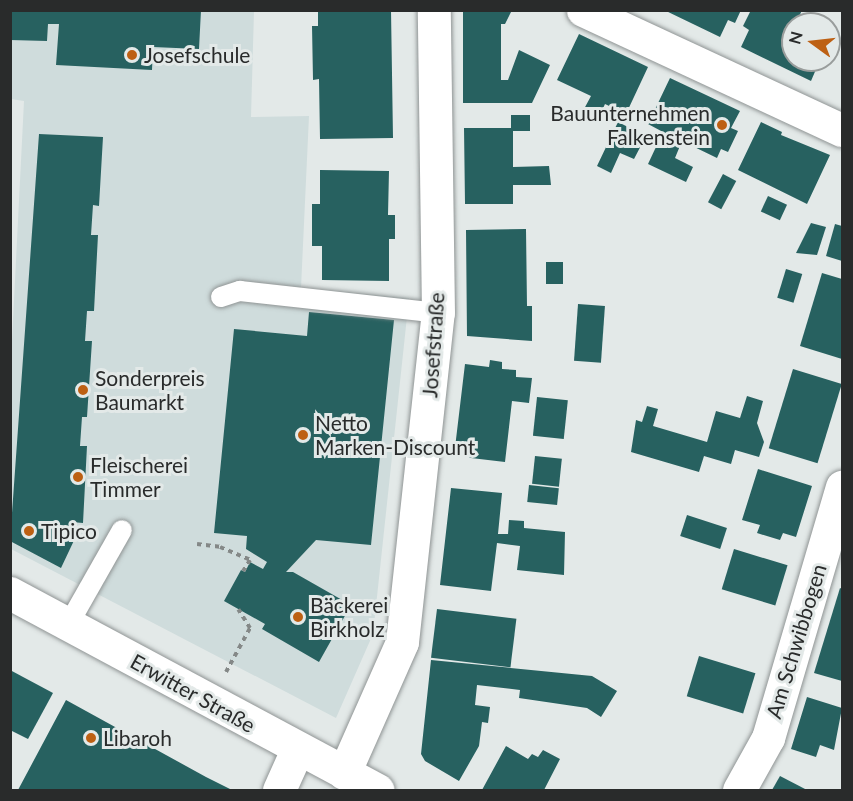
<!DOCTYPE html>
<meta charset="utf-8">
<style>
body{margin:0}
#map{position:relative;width:853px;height:801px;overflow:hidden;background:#e3e9e8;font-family:Lato,sans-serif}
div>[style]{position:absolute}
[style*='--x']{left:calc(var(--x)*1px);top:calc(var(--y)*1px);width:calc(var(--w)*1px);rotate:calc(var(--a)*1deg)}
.built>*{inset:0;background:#cfdcdc}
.building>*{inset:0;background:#276160;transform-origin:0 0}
.path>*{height:4px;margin-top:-2px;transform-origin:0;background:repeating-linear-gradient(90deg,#848887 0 4.5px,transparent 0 9px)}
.roads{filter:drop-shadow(0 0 2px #8f9494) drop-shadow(0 0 2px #8f9494)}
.lane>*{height:20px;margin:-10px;padding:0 10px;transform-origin:10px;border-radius:10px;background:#fff}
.street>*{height:33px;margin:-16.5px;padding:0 16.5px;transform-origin:16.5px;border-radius:16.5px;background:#fff}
.secondary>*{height:33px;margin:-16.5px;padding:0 16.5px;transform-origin:16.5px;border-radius:16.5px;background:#fff}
.dots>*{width:16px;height:16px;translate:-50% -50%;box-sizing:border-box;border:3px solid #e3e9e8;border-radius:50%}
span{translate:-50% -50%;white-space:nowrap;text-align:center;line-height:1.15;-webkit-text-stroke:6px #e3e9e8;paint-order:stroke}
.poi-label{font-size:21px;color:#292b2b}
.left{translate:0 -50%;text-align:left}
.right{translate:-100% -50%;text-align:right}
.street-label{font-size:21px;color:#292b2b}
.frame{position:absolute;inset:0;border:12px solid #292b2b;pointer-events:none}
.north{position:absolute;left:781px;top:12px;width:60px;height:60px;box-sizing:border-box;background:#e3e9e8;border:2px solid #999d9c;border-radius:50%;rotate:285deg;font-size:16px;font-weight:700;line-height:24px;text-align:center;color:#292b2b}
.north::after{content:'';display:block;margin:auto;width:21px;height:27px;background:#bd6013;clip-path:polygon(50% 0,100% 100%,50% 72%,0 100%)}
</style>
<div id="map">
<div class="built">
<i style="clip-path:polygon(10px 11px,254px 11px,251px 117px,309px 116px,301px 288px,409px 298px,373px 634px,336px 718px,11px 549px,11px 360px,24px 101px,11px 99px)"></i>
</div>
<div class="building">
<i style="clip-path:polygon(10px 10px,201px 10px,199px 49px,153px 47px,152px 70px,56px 65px,59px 24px,48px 24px,47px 41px,10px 40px)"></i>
<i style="clip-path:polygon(318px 10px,391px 10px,393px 138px,320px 139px,319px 79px,313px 80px,312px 26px,318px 26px)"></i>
<i style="clip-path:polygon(463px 10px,512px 10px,505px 24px,501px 24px,501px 80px,508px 80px,519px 50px,550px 65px,532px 103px,463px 103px)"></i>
<i style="clip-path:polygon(664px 10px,741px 10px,735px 23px,728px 20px,720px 37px)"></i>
<i style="clip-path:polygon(751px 10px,802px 10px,798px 19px,808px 24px,793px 24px,793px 60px,820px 60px,811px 81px,741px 47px,749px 30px,743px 26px)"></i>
<i style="clip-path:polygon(579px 34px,648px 67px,626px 114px,605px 104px,599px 117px,584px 109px,591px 96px,557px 80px)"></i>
<i style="clip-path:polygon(670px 78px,740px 111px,731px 128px,738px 131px,728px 152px,721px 149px,717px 158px,682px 141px,675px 158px,693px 167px,686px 182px,648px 164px,663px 132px,648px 124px)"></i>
<i style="clip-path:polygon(511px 115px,530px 115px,530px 131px,513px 131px,513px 167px,549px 166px,551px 185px,513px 185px,513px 204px,465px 204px,464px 128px,511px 128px)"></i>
<i style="clip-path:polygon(618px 122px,646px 136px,634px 159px,620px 153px,611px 173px,597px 166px)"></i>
<i style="clip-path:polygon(761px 122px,782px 132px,781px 135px,830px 155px,807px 204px,738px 170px)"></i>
<i style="clip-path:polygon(39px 134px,103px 137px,99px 206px,93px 205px,91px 235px,98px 235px,94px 311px,87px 311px,85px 341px,92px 341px,87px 417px,82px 417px,80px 446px,87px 446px,83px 523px,72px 522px,70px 528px,78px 532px,61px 568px,10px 541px)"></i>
<i style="clip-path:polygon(320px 170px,389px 171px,388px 215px,395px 215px,395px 239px,389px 239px,389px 281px,322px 280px,322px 246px,312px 246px,312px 204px,320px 204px)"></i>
<i style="left:723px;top:174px;width:15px;height:32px;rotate:28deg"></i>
<i style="left:768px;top:196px;width:21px;height:17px;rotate:25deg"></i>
<i style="clip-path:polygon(811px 223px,826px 227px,817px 255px,796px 253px)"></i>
<i style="clip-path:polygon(835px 224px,842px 226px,842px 261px,826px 256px)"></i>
<i style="clip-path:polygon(526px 229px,527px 306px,532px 306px,532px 341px,467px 336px,466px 230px)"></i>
<i style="left:546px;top:262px;width:17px;height:22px"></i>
<i style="left:786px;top:269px;width:17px;height:30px;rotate:17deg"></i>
<i style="clip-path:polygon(822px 273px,842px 279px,842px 359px,800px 346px)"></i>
<i style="left:578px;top:304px;width:27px;height:57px;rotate:4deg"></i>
<i style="clip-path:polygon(309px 312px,394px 320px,371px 545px,316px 540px,286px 572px,293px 572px,351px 605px,319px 662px,262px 629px,265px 624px,224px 601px,241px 570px,245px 572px,250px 562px,263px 569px,267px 562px,246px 549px,247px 536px,214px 533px,234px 329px,307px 336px)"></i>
<i style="clip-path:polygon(490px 360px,502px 362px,502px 369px,516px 370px,516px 377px,532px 378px,529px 403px,512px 401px,505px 462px,454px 456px,465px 364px,489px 367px)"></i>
<i style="left:793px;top:369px;width:51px;height:83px;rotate:17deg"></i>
<i style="clip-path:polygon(747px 396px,763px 401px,757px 423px,764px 442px,759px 457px,735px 450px,731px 464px,704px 456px,699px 472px,631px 452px,636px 420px,642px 422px,647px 406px,658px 409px,653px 426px,707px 442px,716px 411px,740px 418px)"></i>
<i style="left:537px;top:397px;width:31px;height:39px;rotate:6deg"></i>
<i style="left:535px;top:456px;width:27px;height:28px;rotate:6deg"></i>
<i style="clip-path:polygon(758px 469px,812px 486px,796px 537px,783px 533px,780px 540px,757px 533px,760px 525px,742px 520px)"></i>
<i style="left:529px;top:485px;width:30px;height:17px;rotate:6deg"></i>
<i style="clip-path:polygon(451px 488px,502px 493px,498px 534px,508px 534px,509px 520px,524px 521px,524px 528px,565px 532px,564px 575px,517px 570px,520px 546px,497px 543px,491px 591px,440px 585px)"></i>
<i style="left:687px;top:515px;width:42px;height:22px;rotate:18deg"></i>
<i style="left:734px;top:549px;width:56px;height:42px;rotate:17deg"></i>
<i style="clip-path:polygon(840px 588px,842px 589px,842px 681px,814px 673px)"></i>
<i style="left:437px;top:609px;width:80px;height:49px;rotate:7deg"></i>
<i style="left:699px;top:656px;width:59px;height:42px;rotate:17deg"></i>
<i style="clip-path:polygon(431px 660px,592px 676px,617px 691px,601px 717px,587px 708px,519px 698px,520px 690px,477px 685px,475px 705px,490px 707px,488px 723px,482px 722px,479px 746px,459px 781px,425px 761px,421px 754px)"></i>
<i style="clip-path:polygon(10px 670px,53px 693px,28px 739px,10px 730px)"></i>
<i style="clip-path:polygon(807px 697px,842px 708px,834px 750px,820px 745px,816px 757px,791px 749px)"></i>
<i style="clip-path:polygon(66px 700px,206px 777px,232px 790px,18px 790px)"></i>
<i style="clip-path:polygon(506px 746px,528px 759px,532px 754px,538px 757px,543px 750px,560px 759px,544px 790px,482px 790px)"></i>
<i style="clip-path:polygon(780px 776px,807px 790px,772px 790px)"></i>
</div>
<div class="path">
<i style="--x:197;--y:544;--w:23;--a:7"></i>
<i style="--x:220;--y:547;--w:33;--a:23"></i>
<i style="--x:250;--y:560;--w:13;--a:122"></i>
<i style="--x:226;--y:672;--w:50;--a:-61.4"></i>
<i style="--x:250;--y:628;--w:22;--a:-122"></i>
</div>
<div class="roads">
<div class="lane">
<i style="--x:221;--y:297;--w:20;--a:-18"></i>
<i style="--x:240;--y:291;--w:199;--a:6.3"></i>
<i style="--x:68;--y:625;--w:109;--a:-60.4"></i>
</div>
<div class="street">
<i style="--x:583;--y:10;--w:285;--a:24.9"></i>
<i style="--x:344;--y:773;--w:143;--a:-66.1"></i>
<i style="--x:402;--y:642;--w:331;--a:-83.8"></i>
<i style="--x:438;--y:313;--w:303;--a:-90.8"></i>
<i style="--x:279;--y:790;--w:44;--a:-65.8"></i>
<i style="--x:739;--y:790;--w:60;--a:-60.9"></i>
<i style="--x:768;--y:738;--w:262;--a:-73.6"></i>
</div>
<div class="secondary">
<i style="--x:10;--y:593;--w:417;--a:28.2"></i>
</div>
</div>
<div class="dots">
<i style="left:132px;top:55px;background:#bd6013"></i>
<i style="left:722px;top:125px;background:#bd6013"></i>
<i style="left:83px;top:390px;background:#bd6013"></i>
<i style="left:303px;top:435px;background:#bd6013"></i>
<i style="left:78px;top:477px;background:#bd6013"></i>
<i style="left:29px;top:531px;background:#bd6013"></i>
<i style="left:298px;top:617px;background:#bd6013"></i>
<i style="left:91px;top:738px;background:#bd6013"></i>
</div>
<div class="poi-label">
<span class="left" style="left:144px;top:55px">Josefschule</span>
<span class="right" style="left:710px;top:125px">Bauunternehmen<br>Falkenstein</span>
<span class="left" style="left:95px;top:390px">Sonderpreis<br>Baumarkt</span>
<span class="left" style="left:315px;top:435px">Netto<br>Marken-Discount</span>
<span class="left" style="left:90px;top:477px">Fleischerei<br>Timmer</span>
<span class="left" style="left:41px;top:531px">Tipico</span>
<span class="left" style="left:310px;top:617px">Bäckerei<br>Birkholz</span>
<span class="left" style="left:103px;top:738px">Libaroh</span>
</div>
<div class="street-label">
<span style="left:433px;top:345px;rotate:-86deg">Josefstraße</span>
<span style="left:796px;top:641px;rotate:-73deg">Am Schwibbogen</span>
<span style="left:193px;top:693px;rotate:29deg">Erwitter Straße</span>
</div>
<div class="frame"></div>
<div class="north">N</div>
</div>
